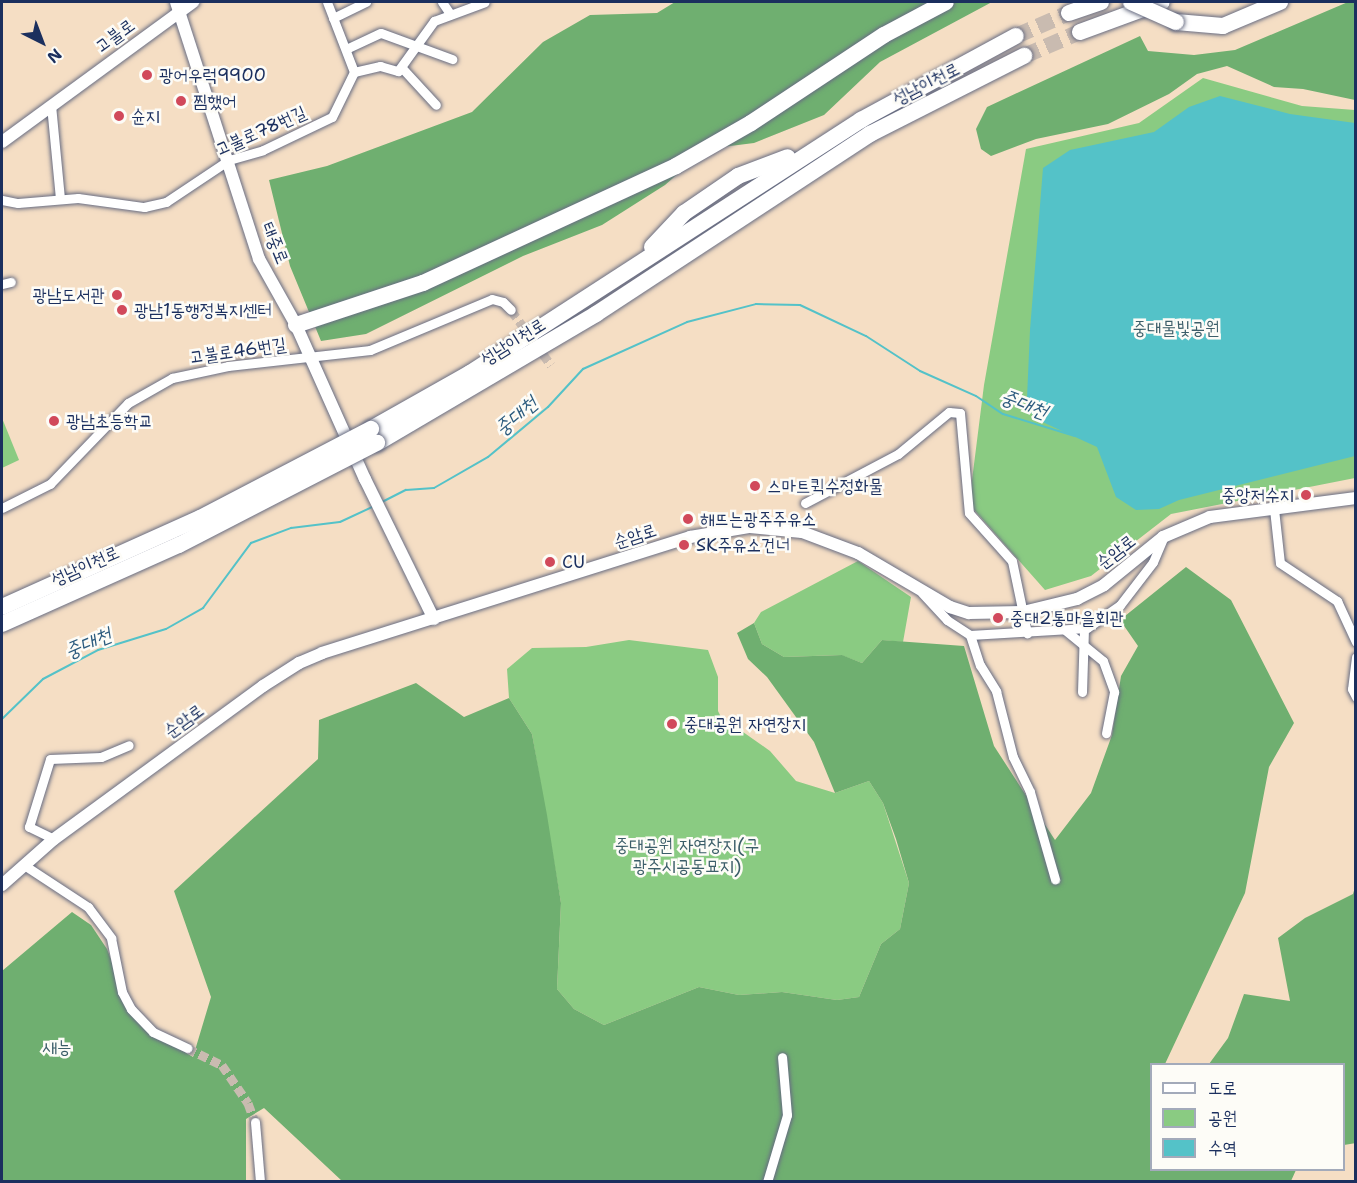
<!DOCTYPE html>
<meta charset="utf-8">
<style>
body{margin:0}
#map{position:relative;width:1357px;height:1183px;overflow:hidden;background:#f5dec4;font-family:"Shantell Sans","Poor Story",sans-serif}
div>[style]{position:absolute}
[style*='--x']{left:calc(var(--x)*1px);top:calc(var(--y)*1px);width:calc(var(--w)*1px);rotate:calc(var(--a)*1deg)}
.green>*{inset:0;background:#8acb82}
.forest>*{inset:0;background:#6faf70}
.water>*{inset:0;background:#54c2c8}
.stream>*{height:2px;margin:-1px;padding:0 1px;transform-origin:1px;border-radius:1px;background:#54c2c8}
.minor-tunnel>*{height:9px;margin-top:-4.5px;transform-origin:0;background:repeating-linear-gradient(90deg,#c9bbb0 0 9px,transparent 0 13.5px)}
.trunk-tunnel>*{height:16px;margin-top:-8px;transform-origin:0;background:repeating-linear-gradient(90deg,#c9bbb0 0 16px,transparent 0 24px)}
.roads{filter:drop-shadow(0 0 2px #676c82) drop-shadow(0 0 2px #676c82)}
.minor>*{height:9px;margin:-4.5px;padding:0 4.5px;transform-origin:4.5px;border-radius:4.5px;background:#fff}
.tertiary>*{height:12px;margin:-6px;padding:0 6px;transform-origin:6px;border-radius:6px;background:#fff}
.trunk>*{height:16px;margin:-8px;padding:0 8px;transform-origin:8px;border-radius:8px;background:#fff}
.bridges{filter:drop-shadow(0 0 2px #676c82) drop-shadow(0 0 2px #676c82)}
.trunk-bridge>*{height:16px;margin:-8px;padding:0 8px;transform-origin:8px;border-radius:8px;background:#fff}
.dots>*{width:16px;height:16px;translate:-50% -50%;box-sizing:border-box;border:3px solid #fdfcf7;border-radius:50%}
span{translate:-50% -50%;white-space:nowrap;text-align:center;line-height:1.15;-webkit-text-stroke:5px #fdfcf7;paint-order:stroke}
.street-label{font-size:18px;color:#1b2f5e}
.poi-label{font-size:18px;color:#1b2f5e}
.left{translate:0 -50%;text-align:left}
.right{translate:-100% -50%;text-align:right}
.park-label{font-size:18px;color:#3c5e69}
.water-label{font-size:20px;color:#2c5b7e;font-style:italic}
.frame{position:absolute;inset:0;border:3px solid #1b2f5e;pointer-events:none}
.legend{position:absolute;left:1150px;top:1063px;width:195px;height:108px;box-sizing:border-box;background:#fdfcf7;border:2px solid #a3aaba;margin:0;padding:8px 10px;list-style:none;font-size:18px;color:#1b2f5e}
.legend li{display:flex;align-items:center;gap:12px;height:30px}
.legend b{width:30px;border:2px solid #a3aaba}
.north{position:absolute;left:12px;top:12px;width:60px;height:60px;-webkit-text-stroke:4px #fdfcf7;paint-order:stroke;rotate:138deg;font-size:16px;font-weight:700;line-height:24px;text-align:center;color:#1b2f5e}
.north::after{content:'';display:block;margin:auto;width:21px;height:27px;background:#1b2f5e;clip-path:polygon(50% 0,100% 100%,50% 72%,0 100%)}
</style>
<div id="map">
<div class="green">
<i style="clip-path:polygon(1203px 78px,1302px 106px,1355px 110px,1355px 478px,1171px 514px,1091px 576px,1045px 590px,969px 504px,984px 385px,1026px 149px,1139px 123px)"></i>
<i style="clip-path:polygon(2px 418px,19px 460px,2px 468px)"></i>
<i style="clip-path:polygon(858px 561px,911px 597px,903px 642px,882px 640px,862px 663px,841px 655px,784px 657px,762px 644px,754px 623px,761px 612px)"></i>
<i style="clip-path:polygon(629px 640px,708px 650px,718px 677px,718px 711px,726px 727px,743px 732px,770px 751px,796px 781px,835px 793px,869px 781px,883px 803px,909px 883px,900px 929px,881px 944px,859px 997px,837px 1000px,782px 992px,739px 995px,699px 987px,604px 1025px,574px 1009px,557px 989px,561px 903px,532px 734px,509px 698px,507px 669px,532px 648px,586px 647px)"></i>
</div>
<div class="forest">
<i style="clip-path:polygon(675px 2px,992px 2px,880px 62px,824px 115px,754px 143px,706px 149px,665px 185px,602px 225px,523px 256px,366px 334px,321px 341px,290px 266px,269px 180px,327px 166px,472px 112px,543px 42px,590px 15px,657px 13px)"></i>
<i style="clip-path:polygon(1348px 2px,1355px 2px,1355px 100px,1303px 89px,1274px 87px,1227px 66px,1197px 74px,1169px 94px,1108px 124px,1036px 139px,991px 156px,981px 149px,976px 129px,987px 107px,1140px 36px,1148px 51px,1194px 55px,1235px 50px)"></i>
<i style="clip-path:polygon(1186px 567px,1231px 600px,1294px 723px,1269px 767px,1245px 893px,1165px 1064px,1152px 1064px,1152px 1170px,1296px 1170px,1291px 1181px,342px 1181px,264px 1108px,246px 1119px,246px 1181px,2px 1181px,2px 971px,72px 912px,91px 925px,107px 949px,130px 1010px,155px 1034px,193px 1057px,211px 997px,174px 891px,318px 759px,319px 720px,416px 683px,464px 717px,509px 698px,532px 734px,547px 815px,561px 903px,557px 989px,574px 1009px,604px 1025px,699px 987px,739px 995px,782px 992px,837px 1000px,859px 997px,881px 944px,900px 929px,909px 883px,896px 839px,883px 803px,869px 781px,835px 793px,814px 742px,767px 677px,748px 659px,737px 633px,754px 623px,762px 644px,784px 657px,842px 655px,862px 663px,882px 640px,964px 646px,994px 746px,1055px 840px,1091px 793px,1112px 735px,1121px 676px,1138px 646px,1120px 620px)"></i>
<i style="clip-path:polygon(1355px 887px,1356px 1143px,1344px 1145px,1344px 1064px,1209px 1064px,1228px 1038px,1244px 994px,1290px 1001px,1278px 938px,1305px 918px,1353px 894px)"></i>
</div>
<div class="water">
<i style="clip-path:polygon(1220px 96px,1290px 114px,1355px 123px,1355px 456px,1179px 500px,1159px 509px,1136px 510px,1116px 497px,1097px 447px,1036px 419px,1030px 411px,1027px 398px,1030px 330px,1043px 168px,1070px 150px,1154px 132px,1189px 107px)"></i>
</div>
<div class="stream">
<i style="--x:382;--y:502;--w:27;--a:-27"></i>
<i style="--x:406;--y:490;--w:28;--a:-4"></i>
<i style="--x:434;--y:488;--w:62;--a:-29.9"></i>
<i style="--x:488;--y:457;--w:78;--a:-39.8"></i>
<i style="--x:548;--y:407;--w:52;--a:-47.4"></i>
<i style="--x:583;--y:369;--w:114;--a:-24.3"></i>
<i style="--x:687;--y:322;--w:71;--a:-14.6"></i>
<i style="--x:756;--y:304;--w:44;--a:1.3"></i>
<i style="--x:800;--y:305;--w:73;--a:25.2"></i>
<i style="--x:866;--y:336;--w:64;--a:32.9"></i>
<i style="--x:920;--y:371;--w:61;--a:24.1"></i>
<i style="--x:976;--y:396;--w:32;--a:34"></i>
<i style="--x:1003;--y:414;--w:75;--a:17"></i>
<i style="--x:2;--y:719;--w:57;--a:-44.3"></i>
<i style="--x:43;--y:679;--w:62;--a:-27.8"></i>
<i style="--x:98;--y:650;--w:71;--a:-17.2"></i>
<i style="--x:166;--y:629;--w:43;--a:-29.6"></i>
<i style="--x:203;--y:608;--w:81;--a:-53.6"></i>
<i style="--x:251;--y:543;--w:43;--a:-20.6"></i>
<i style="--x:291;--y:528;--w:49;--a:-7"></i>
<i style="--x:340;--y:522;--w:38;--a:-25"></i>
</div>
<div class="minor-tunnel">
<i style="--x:511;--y:310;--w:68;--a:54"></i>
<i style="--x:187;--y:1048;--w:39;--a:26"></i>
<i style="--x:222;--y:1065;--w:46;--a:55.6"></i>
<i style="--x:248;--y:1103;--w:20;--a:70"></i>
</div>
<div class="trunk-tunnel">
<i style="--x:1016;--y:36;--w:58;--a:-23.5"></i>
<i style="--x:1024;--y:56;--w:61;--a:-23.2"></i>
</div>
<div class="roads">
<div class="minor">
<i style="--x:327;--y:2;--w:75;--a:68.9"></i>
<i style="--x:442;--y:2;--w:14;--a:56"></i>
<i style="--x:333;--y:18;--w:37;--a:-26"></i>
<i style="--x:346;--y:49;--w:38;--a:-25"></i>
<i style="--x:381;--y:33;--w:76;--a:20.1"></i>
<i style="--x:402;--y:68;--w:50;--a:47.4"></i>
<i style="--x:51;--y:105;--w:94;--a:84.5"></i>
<i style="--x:2;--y:200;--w:16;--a:11"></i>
<i style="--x:18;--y:203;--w:60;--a:-4.8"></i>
<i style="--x:78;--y:198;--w:67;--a:7.8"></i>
<i style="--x:144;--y:207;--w:23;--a:-13"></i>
<i style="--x:166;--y:202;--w:76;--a:-33.7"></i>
<i style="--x:229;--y:160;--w:35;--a:-16"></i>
<i style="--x:263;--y:150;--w:76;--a:-25.6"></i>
<i style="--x:332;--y:117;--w:50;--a:-63.9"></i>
<i style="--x:354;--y:72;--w:27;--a:-13"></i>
<i style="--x:380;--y:66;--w:19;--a:16"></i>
<i style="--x:398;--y:71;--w:62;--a:-54.2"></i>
<i style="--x:434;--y:21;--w:54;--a:-20.4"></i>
<i style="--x:2;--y:284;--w:9;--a:-13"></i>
<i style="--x:805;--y:503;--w:105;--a:-27.8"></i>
<i style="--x:898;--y:454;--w:66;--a:-39.5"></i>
<i style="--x:949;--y:412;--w:11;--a:5"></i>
<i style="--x:960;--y:413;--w:100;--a:84.9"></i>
<i style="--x:969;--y:513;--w:64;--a:48.1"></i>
<i style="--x:1012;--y:561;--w:74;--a:78.2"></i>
<i style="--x:2;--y:508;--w:54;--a:-26.6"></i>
<i style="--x:50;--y:484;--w:112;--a:-46.1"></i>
<i style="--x:128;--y:403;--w:51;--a:-29.6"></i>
<i style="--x:172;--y:378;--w:57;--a:-12.1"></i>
<i style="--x:228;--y:366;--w:143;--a:-6.4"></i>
<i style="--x:370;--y:350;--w:132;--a:-22.7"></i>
<i style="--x:492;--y:299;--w:11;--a:15"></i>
<i style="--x:503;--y:302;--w:11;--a:45"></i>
<i style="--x:1274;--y:509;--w:54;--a:83.7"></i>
<i style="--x:1280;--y:563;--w:69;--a:33.7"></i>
<i style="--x:1337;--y:601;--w:45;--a:65.1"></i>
<i style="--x:922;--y:593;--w:37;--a:47"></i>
<i style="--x:947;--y:620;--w:27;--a:33"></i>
<i style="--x:970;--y:635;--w:117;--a:-3.4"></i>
<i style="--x:1087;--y:628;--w:40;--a:-34.9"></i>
<i style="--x:1120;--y:605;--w:54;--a:-52.5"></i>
<i style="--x:1153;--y:562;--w:26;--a:-67"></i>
<i style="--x:1065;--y:630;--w:49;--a:39.2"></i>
<i style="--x:1103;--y:661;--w:33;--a:70"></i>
<i style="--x:1114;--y:692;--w:42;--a:101"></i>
<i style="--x:970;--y:635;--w:32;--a:72"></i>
<i style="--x:980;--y:665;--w:31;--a:58"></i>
<i style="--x:996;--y:691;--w:68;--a:75.6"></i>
<i style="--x:1013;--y:757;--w:39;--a:64"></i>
<i style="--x:1030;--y:792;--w:91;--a:74"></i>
<i style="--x:1356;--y:657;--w:32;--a:97"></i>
<i style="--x:1352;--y:689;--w:9;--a:63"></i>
<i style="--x:1082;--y:692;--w:64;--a:-88.2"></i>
<i style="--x:54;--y:839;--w:28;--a:-154"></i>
<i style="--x:29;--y:827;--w:71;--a:-72.8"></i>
<i style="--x:50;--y:759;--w:51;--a:-2.2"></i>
<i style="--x:101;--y:757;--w:30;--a:-23"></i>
<i style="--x:24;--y:865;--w:77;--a:33.3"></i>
<i style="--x:88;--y:907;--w:39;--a:53"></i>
<i style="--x:111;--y:938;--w:55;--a:78.5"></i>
<i style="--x:122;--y:992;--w:19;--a:62"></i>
<i style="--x:131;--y:1009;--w:32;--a:46"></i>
<i style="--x:153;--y:1032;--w:38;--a:25"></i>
<i style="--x:255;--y:1122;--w:60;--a:85.2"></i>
<i style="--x:767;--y:1182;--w:70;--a:-73.4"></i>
<i style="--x:787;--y:1115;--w:58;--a:-94.9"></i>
</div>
<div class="tertiary">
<i style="--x:176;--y:2;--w:270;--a:72.1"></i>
<i style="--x:259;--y:259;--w:76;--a:60.7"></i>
<i style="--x:296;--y:325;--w:169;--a:65.9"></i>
<i style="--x:365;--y:479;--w:156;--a:63.8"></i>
<i style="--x:2;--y:142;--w:237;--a:-36.2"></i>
<i style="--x:2;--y:885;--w:69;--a:-41.5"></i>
<i style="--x:54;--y:839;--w:259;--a:-36.2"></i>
<i style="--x:263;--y:686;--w:43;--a:-32.6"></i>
<i style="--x:299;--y:663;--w:25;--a:-23"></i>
<i style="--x:322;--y:653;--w:386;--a:-17.5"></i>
<i style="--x:690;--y:537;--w:61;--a:-9.5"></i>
<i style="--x:750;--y:527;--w:52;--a:5.5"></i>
<i style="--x:802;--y:532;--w:60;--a:20.6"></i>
<i style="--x:858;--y:553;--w:107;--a:30.4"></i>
<i style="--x:950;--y:607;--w:20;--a:18"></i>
<i style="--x:969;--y:613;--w:54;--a:-1.1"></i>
<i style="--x:1023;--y:612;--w:56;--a:-13.5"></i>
<i style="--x:1077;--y:599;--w:30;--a:-27"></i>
<i style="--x:1104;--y:585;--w:76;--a:-39.1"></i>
<i style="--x:1163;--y:537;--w:51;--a:-23.1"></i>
<i style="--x:1210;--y:517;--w:147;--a:-7.4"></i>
</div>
<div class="trunk">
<i style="--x:1069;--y:13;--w:34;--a:-19"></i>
<i style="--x:1176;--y:22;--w:47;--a:4.9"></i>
<i style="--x:1223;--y:26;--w:62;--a:-22.8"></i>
<i style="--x:1080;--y:32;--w:87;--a:-20.1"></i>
<i style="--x:652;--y:247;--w:47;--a:-46.7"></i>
<i style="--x:684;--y:213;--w:65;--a:-34.4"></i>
<i style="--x:738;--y:176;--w:53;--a:-20.8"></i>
<i style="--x:296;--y:325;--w:134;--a:-18.3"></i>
<i style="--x:423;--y:283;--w:279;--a:-24.8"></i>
<i style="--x:676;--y:166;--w:86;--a:-29.8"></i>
<i style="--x:751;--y:123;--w:159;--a:-33.5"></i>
<i style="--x:884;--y:35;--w:70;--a:-28"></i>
<i style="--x:371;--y:429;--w:114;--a:-29.5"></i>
<i style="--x:470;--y:373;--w:466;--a:-32.9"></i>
<i style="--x:861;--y:120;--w:176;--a:-28.5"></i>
<i style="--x:377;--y:443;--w:254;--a:-30.5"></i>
<i style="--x:596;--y:314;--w:328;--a:-33.3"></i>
<i style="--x:870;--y:134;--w:173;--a:-26.9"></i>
</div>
</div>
<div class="bridges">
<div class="trunk-bridge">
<i style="--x:1131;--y:2;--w:49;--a:24"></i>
<i style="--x:2;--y:607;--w:217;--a:-24.2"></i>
<i style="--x:200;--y:518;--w:193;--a:-27.5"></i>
<i style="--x:2;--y:624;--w:194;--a:-24.1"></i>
<i style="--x:179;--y:545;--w:223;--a:-27.3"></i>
</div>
</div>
<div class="dots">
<i style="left:147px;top:75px;background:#d1495b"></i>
<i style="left:181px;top:101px;background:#d1495b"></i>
<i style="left:119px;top:116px;background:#d1495b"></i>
<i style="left:117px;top:295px;background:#d1495b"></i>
<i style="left:122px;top:310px;background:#d1495b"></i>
<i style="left:54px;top:421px;background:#d1495b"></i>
<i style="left:755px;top:486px;background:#d1495b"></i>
<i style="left:1306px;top:495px;background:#d1495b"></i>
<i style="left:688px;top:519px;background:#d1495b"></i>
<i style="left:684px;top:545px;background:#d1495b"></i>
<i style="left:550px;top:562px;background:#d1495b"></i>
<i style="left:998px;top:618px;background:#d1495b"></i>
<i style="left:672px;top:724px;background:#d1495b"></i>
</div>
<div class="street-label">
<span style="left:115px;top:36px;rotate:-36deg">고불로</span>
<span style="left:926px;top:84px;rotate:-27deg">성남이천로</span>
<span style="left:261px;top:131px;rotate:-24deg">고불로78번길</span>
<span style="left:275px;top:243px;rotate:68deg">태중로</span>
<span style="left:513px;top:342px;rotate:-32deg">성남이천로</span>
<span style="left:238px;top:351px;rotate:-8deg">고불로46번길</span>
<span style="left:635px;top:536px;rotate:-18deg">순암로</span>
<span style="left:1116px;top:552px;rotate:-38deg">순암로</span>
<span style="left:85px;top:566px;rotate:-24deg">성남이천로</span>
<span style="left:184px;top:721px;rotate:-36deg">순암로</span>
</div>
<div class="poi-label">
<span class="left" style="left:159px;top:75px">광어우럭9900</span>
<span class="left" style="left:193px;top:101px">찜했어</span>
<span class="left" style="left:131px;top:116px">슌지</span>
<span class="right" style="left:105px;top:295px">광남도서관</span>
<span class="left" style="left:134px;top:310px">광남1동행정복지센터</span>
<span class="left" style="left:66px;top:421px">광남초등학교</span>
<span class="left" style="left:767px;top:486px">스마트퀵수정화물</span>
<span class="right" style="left:1294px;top:495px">중앙저수지</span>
<span class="left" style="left:700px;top:519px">해뜨는광주주유소</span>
<span class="left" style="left:696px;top:545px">SK주유소건너</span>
<span class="left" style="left:562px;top:562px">CU</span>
<span class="left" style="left:1010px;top:618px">중대2통마을회관</span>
<span class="left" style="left:684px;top:724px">중대공원 자연장지</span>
</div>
<div class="park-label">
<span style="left:1176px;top:328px">중대물빛공원</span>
<span style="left:687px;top:856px">중대공원 자연장지(구<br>광주시공동묘지)</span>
<span style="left:57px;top:1047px">새능</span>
</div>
<div class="water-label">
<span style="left:1024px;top:404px;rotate:21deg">중대천</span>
<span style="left:516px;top:416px;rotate:-40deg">중대천</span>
<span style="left:88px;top:643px;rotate:-23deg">중대천</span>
</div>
<div class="frame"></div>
<ul class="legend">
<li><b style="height:8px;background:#fff"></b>도로</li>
<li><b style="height:16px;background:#8acb82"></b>공원</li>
<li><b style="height:16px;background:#54c2c8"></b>수역</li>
</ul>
<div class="north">N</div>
</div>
